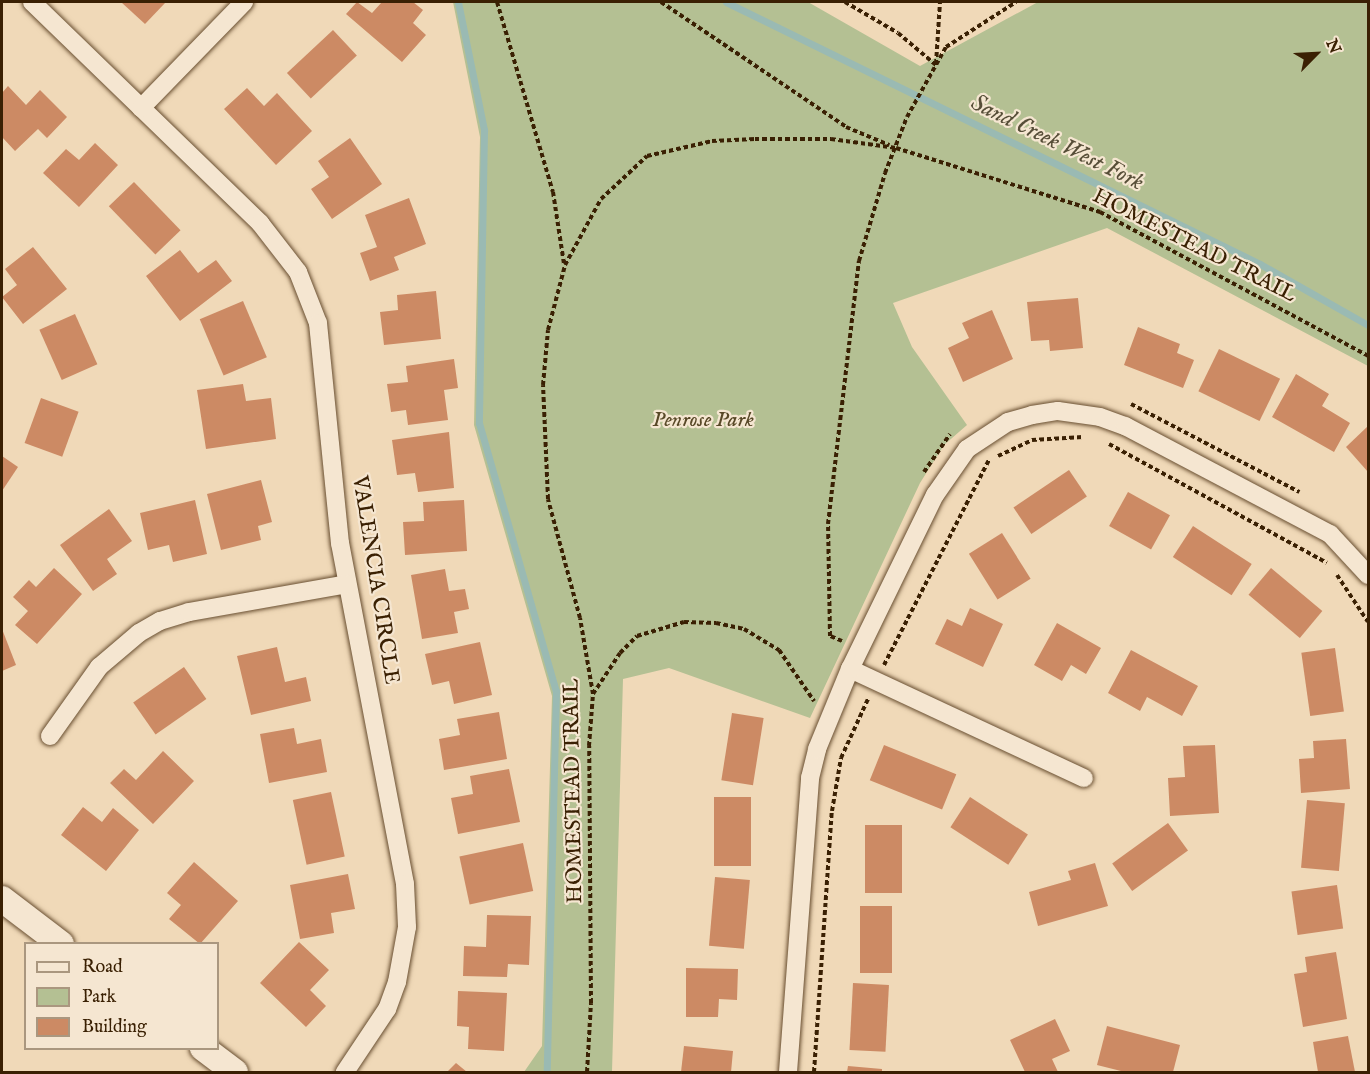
<!DOCTYPE html>
<style>
body{margin:0}
#map{position:relative;width:1370px;height:1074px;overflow:hidden;background:#f0d9b8;font-family:"IM FELL English",serif}
div>[style]{position:absolute}
[style*='--x']{left:calc(var(--x)*1px);top:calc(var(--y)*1px);width:calc(var(--w)*1px);rotate:calc(var(--a)*1deg)}
.green>*{inset:0;background:#b4c093}
.stream>*{height:7px;margin:-3.5px;padding:0 3.5px;transform-origin:3.5px;border-radius:3.5px;background:#9abab3}
.building>*{inset:0;background:#cc8a64;transform-origin:0 0}
.path>*{height:4px;margin-top:-2px;transform-origin:0;background:repeating-linear-gradient(90deg,#3a2003 0 4.5px,transparent 0 7.5px)}
.roads{filter:drop-shadow(0 0 2px #684e30) drop-shadow(0 0 2px #684e30)}
.minor>*{height:18px;margin:-9px;padding:0 9px;transform-origin:9px;border-radius:9px;background:#f5e6d1}
.secondary>*{height:26px;margin:-13px;padding:0 13px;transform-origin:13px;border-radius:13px;background:#f5e6d1}
span{translate:-50% -50%;white-space:nowrap;text-align:center;line-height:1.15;-webkit-text-stroke:4.5px #f5e6d1;paint-order:stroke}
.street-label{font-size:22px;color:#3a2003}
.park-label{font-size:22px;color:#584827;font-style:italic}
.water-label{font-size:24px;color:#574e38;font-style:italic}
.frame{position:absolute;inset:0;border:3px solid #3a2003;pointer-events:none}
.legend{position:absolute;left:24px;top:942px;width:195px;height:108px;box-sizing:border-box;background:#f5e6d1;border:2px solid #aa977f;margin:0;padding:8px 10px;list-style:none;font-size:18px;color:#3a2003}
.legend li{display:flex;align-items:center;gap:12px;height:30px}
.legend b{width:30px;border:2px solid #aa977f}
.north{position:absolute;left:1286px;top:24px;width:60px;height:60px;-webkit-text-stroke:4px #f5e6d1;paint-order:stroke;rotate:66deg;font-size:16px;font-weight:700;line-height:24px;text-align:center;color:#3a2003}
.north::after{content:'';display:block;margin:auto;width:21px;height:27px;background:#3a2003;clip-path:polygon(50% 0,100% 100%,50% 72%,0 100%)}
</style>
<div id="map">
<div class="green">
<i style="clip-path:polygon(453px 2px,808px 2px,920px 66px,1038px 2px,1368px 2px,1368px 366px,1107px 228px,893px 303px,912px 347px,967px 425px,944px 445px,920px 483px,810px 718px,669px 668px,623px 679px,612px 1072px,524px 1072px,542px 1046px,552px 696px,474px 425px,480px 137px)"></i>
</div>
<div class="stream">
<i style="--x:458;--y:2;--w:131;--a:78.5"></i>
<i style="--x:484;--y:130;--w:293;--a:91"></i>
<i style="--x:479;--y:423;--w:279;--a:74"></i>
<i style="--x:556;--y:691;--w:381;--a:91.4"></i>
<i style="--x:726;--y:2;--w:595;--a:26.13"></i>
<i style="--x:1260;--y:264;--w:124;--a:29.5"></i>
</div>
<div class="building">
<i style="clip-path:polygon(121px 2px,166px 2px,145px 24px)"></i>
<i style="clip-path:polygon(357px 2px,372px 13px,382px 2px,413px 2px,423px 10px,413px 23px,426px 35px,402px 62px,346px 14px)"></i>
<i style="left:333px;top:30px;width:35px;height:63px;rotate:47deg"></i>
<i style="clip-path:polygon(8px 86px,26px 105px,40px 90px,67px 117px,47px 138px,38px 129px,15px 151px,2px 137px,2px 93px)"></i>
<i style="clip-path:polygon(247px 88px,264px 106px,277px 93px,312px 131px,276px 165px,224px 109px)"></i>
<i style="clip-path:polygon(350px 138px,382px 184px,332px 219px,311px 189px,329px 177px,318px 161px)"></i>
<i style="clip-path:polygon(95px 143px,118px 165px,79px 207px,43px 173px,66px 149px,79px 160px)"></i>
<i style="left:134px;top:182px;width:67px;height:35px;rotate:46deg"></i>
<i style="clip-path:polygon(409px 198px,426px 244px,394px 257px,399px 270px,370px 281px,360px 253px,377px 247px,365px 215px)"></i>
<i style="clip-path:polygon(33px 247px,67px 289px,23px 324px,2px 297px,17px 285px,5px 269px)"></i>
<i style="clip-path:polygon(180px 250px,198px 273px,216px 260px,232px 281px,180px 321px,146px 276px)"></i>
<i style="clip-path:polygon(436px 291px,441px 339px,384px 345px,380px 312px,398px 310px,397px 295px)"></i>
<i style="clip-path:polygon(1078px 298px,1083px 348px,1050px 351px,1049px 340px,1031px 341px,1027px 302px)"></i>
<i style="left:243px;top:301px;width:61px;height:47px;rotate:67deg"></i>
<i style="clip-path:polygon(992px 310px,1013px 359px,963px 382px,948px 348px,969px 338px,962px 323px)"></i>
<i style="left:75px;top:314px;width:55px;height:39px;rotate:66deg"></i>
<i style="clip-path:polygon(1138px 327px,1180px 344px,1177px 353px,1194px 360px,1183px 388px,1124px 365px)"></i>
<i style="left:1219px;top:349px;width:68px;height:47px;rotate:26deg"></i>
<i style="clip-path:polygon(454px 359px,458px 388px,444px 390px,448px 420px,408px 425px,406px 410px,391px 412px,387px 384px,408px 382px,406px 366px)"></i>
<i style="clip-path:polygon(1296px 374px,1329px 394px,1322px 406px,1350px 423px,1334px 452px,1272px 417px)"></i>
<i style="clip-path:polygon(243px 384px,246px 401px,271px 398px,276px 439px,206px 449px,197px 390px)"></i>
<i style="left:41px;top:398px;width:40px;height:48px;rotate:20deg"></i>
<i style="clip-path:polygon(1368px 426px,1368px 472px,1346px 447px)"></i>
<i style="clip-path:polygon(449px 432px,454px 488px,418px 492px,415px 473px,397px 475px,392px 440px)"></i>
<i style="clip-path:polygon(2px 456px,18px 467px,2px 491px)"></i>
<i style="left:1069px;top:470px;width:32px;height:67px;rotate:56deg"></i>
<i style="clip-path:polygon(261px 480px,272px 522px,258px 526px,261px 540px,221px 550px,207px 494px)"></i>
<i style="left:1128px;top:492px;width:48px;height:39px;rotate:29deg"></i>
<i style="clip-path:polygon(195px 500px,207px 554px,173px 562px,169px 545px,148px 550px,140px 513px)"></i>
<i style="clip-path:polygon(464px 500px,467px 551px,405px 555px,403px 522px,424px 521px,423px 502px)"></i>
<i style="clip-path:polygon(109px 509px,132px 541px,107px 559px,117px 574px,93px 591px,60px 545px)"></i>
<i style="left:1193px;top:526px;width:70px;height:37px;rotate:33deg"></i>
<i style="left:1002px;top:533px;width:54px;height:39px;rotate:58deg"></i>
<i style="clip-path:polygon(54px 568px,82px 594px,37px 644px,15px 625px,28px 611px,13px 597px,29px 580px,36px 587px)"></i>
<i style="left:1271px;top:568px;width:67px;height:35px;rotate:40deg"></i>
<i style="clip-path:polygon(445px 569px,449px 591px,465px 589px,469px 609px,454px 612px,458px 633px,422px 639px,411px 575px)"></i>
<i style="clip-path:polygon(970px 608px,1003px 624px,983px 667px,935px 644px,947px 619px,962px 626px)"></i>
<i style="clip-path:polygon(1057px 623px,1101px 648px,1086px 674px,1071px 665px,1062px 681px,1034px 665px)"></i>
<i style="clip-path:polygon(2px 629px,16px 665px,2px 671px)"></i>
<i style="clip-path:polygon(480px 642px,492px 695px,454px 704px,449px 681px,432px 685px,425px 654px)"></i>
<i style="clip-path:polygon(277px 647px,285px 682px,306px 677px,311px 701px,251px 715px,237px 656px)"></i>
<i style="left:1335px;top:648px;width:64px;height:34px;rotate:82deg"></i>
<i style="clip-path:polygon(1131px 650px,1198px 686px,1182px 716px,1147px 697px,1140px 711px,1108px 693px)"></i>
<i style="left:184px;top:667px;width:39px;height:62px;rotate:55deg"></i>
<i style="clip-path:polygon(499px 712px,507px 759px,444px 770px,439px 739px,460px 735px,457px 719px)"></i>
<i style="left:732px;top:713px;width:32px;height:68px;rotate:9deg"></i>
<i style="clip-path:polygon(294px 728px,297px 744px,321px 739px,327px 772px,269px 783px,260px 734px)"></i>
<i style="clip-path:polygon(1346px 739px,1350px 789px,1301px 793px,1299px 759px,1314px 758px,1313px 741px)"></i>
<i style="left:884px;top:745px;width:78px;height:38px;rotate:22deg"></i>
<i style="clip-path:polygon(1215px 745px,1219px 813px,1170px 816px,1168px 778px,1185px 777px,1183px 746px)"></i>
<i style="clip-path:polygon(163px 751px,194px 781px,153px 824px,110px 783px,124px 769px,136px 780px)"></i>
<i style="clip-path:polygon(509px 769px,520px 822px,458px 834px,451px 798px,473px 794px,470px 776px)"></i>
<i style="left:331px;top:792px;width:66px;height:39px;rotate:78deg"></i>
<i style="left:714px;top:797px;width:37px;height:69px"></i>
<i style="left:970px;top:797px;width:69px;height:36px;rotate:33deg"></i>
<i style="left:1307px;top:800px;width:38px;height:68px;rotate:5deg"></i>
<i style="clip-path:polygon(83px 807px,102px 822px,113px 808px,139px 830px,106px 871px,61px 835px)"></i>
<i style="left:1168px;top:823px;width:34px;height:69px;rotate:54deg"></i>
<i style="left:865px;top:825px;width:37px;height:68px"></i>
<i style="left:523px;top:843px;width:49px;height:65px;rotate:78deg"></i>
<i style="clip-path:polygon(194px 862px,238px 901px,200px 944px,169px 919px,181px 905px,167px 893px)"></i>
<i style="clip-path:polygon(1095px 863px,1108px 906px,1038px 926px,1029px 892px,1071px 880px,1068px 871px)"></i>
<i style="clip-path:polygon(348px 874px,355px 909px,331px 913px,334px 933px,300px 939px,290px 885px)"></i>
<i style="left:715px;top:877px;width:35px;height:69px;rotate:5deg"></i>
<i style="left:1337px;top:885px;width:44px;height:46px;rotate:82deg"></i>
<i style="left:860px;top:906px;width:32px;height:67px"></i>
<i style="clip-path:polygon(487px 915px,531px 916px,529px 965px,508px 964px,507px 977px,463px 976px,464px 946px,486px 947px)"></i>
<i style="clip-path:polygon(299px 942px,329px 970px,310px 990px,326px 1006px,306px 1027px,260px 983px)"></i>
<i style="clip-path:polygon(1336px 952px,1347px 1019px,1303px 1027px,1294px 974px,1307px 972px,1305px 957px)"></i>
<i style="clip-path:polygon(686px 968px,738px 969px,737px 1000px,719px 999px,718px 1017px,686px 1017px)"></i>
<i style="left:853px;top:983px;width:36px;height:67px;rotate:3deg"></i>
<i style="clip-path:polygon(458px 991px,507px 993px,504px 1051px,468px 1049px,469px 1027px,457px 1026px)"></i>
<i style="clip-path:polygon(1055px 1019px,1070px 1051px,1052px 1059px,1058px 1072px,1025px 1072px,1010px 1040px)"></i>
<i style="clip-path:polygon(1107px 1026px,1180px 1045px,1173px 1072px,1125px 1072px,1097px 1065px)"></i>
<i style="clip-path:polygon(1348px 1036px,1355px 1072px,1318px 1072px,1313px 1042px)"></i>
<i style="clip-path:polygon(684px 1046px,733px 1051px,731px 1072px,681px 1072px)"></i>
<i style="clip-path:polygon(456px 1063px,467px 1072px,447px 1072px)"></i>
<i style="clip-path:polygon(848px 1066px,882px 1069px,882px 1072px,847px 1072px)"></i>
</div>
<div class="path">
<i style="--x:497;--y:2;--w:198;--a:73.6"></i>
<i style="--x:553;--y:192;--w:73;--a:81.3"></i>
<i style="--x:661;--y:2;--w:223;--a:34"></i>
<i style="--x:846;--y:127;--w:47;--a:22.7"></i>
<i style="--x:845;--y:2;--w:61;--a:30.3"></i>
<i style="--x:898;--y:33;--w:50;--a:40.1"></i>
<i style="--x:936;--y:64;--w:62;--a:-86.3"></i>
<i style="--x:896;--y:148;--w:214;--a:17.4"></i>
<i style="--x:1100;--y:212;--w:304;--a:28.2"></i>
<i style="--x:1131;--y:404;--w:190;--a:27.6"></i>
<i style="--x:1109;--y:444;--w:248;--a:28.6"></i>
<i style="--x:998;--y:456;--w:38;--a:-25"></i>
<i style="--x:1032;--y:440;--w:51;--a:-3.4"></i>
<i style="--x:924;--y:472;--w:46;--a:-55.6"></i>
<i style="--x:1337;--y:575;--w:56;--a:56.6"></i>
<i style="--x:842;--y:641;--w:13;--a:-157"></i>
<i style="--x:830;--y:636;--w:112;--a:-91"></i>
<i style="--x:828;--y:524;--w:265;--a:-83.3"></i>
<i style="--x:859;--y:261;--w:92;--a:-73.5"></i>
<i style="--x:885;--y:173;--w:60;--a:-68.6"></i>
<i style="--x:907;--y:117;--w:80;--a:-60.9"></i>
<i style="--x:946;--y:47;--w:83;--a:-32.7"></i>
<i style="--x:884;--y:665;--w:230;--a:-62.9"></i>
<i style="--x:593;--y:694;--w:49;--a:-56.6"></i>
<i style="--x:620;--y:653;--w:24;--a:-45"></i>
<i style="--x:637;--y:636;--w:49;--a:-16.6"></i>
<i style="--x:684;--y:622;--w:32;--a:2"></i>
<i style="--x:716;--y:623;--w:29;--a:12"></i>
<i style="--x:744;--y:629;--w:41;--a:31"></i>
<i style="--x:779;--y:650;--w:62;--a:55.5"></i>
<i style="--x:587;--y:1072;--w:69;--a:-86.7"></i>
<i style="--x:591;--y:1003;--w:257;--a:-90.4"></i>
<i style="--x:589;--y:746;--w:52;--a:-85.6"></i>
<i style="--x:593;--y:694;--w:77;--a:-99.7"></i>
<i style="--x:580;--y:618;--w:123;--a:-105.1"></i>
<i style="--x:548;--y:499;--w:114;--a:-92.5"></i>
<i style="--x:543;--y:385;--w:55;--a:-84.8"></i>
<i style="--x:548;--y:330;--w:67;--a:-75.3"></i>
<i style="--x:565;--y:265;--w:75;--a:-61.4"></i>
<i style="--x:601;--y:199;--w:63;--a:-43.1"></i>
<i style="--x:647;--y:156;--w:67;--a:-13"></i>
<i style="--x:712;--y:141;--w:43;--a:-2.7"></i>
<i style="--x:755;--y:139;--w:76;--a:0"></i>
<i style="--x:831;--y:139;--w:66;--a:7.9"></i>
<i style="--x:814;--y:1072;--w:262;--a:-86.1"></i>
<i style="--x:832;--y:811;--w:54;--a:-80.4"></i>
<i style="--x:841;--y:758;--w:65;--a:-65.4"></i>
</div>
<div class="roads">
<div class="minor">
<i style="--x:32;--y:2;--w:318;--a:44.1"></i>
<i style="--x:260;--y:223;--w:62;--a:52.2"></i>
<i style="--x:298;--y:272;--w:55;--a:68.6"></i>
<i style="--x:318;--y:323;--w:221;--a:84.3"></i>
<i style="--x:340;--y:543;--w:347;--a:79.2"></i>
<i style="--x:405;--y:884;--w:43;--a:87.3"></i>
<i style="--x:407;--y:927;--w:56;--a:100.3"></i>
<i style="--x:397;--y:982;--w:29;--a:110"></i>
<i style="--x:387;--y:1009;--w:76;--a:123.7"></i>
<i style="--x:141;--y:108;--w:148;--a:-45.8"></i>
<i style="--x:850;--y:669;--w:258;--a:25"></i>
<i style="--x:50;--y:736;--w:85;--a:-54.6"></i>
<i style="--x:99;--y:667;--w:52;--a:-40.4"></i>
<i style="--x:139;--y:633;--w:24;--a:-30"></i>
<i style="--x:160;--y:621;--w:30;--a:-17"></i>
<i style="--x:189;--y:612;--w:160;--a:-10"></i>
<i style="--x:788;--y:1072;--w:295;--a:-85.7"></i>
<i style="--x:810;--y:778;--w:30;--a:-76"></i>
<i style="--x:817;--y:749;--w:87;--a:-67.6"></i>
<i style="--x:850;--y:669;--w:194;--a:-64"></i>
<i style="--x:935;--y:495;--w:56;--a:-55.2"></i>
<i style="--x:967;--y:449;--w:49;--a:-33.4"></i>
<i style="--x:1008;--y:422;--w:25;--a:-16"></i>
<i style="--x:1032;--y:415;--w:26;--a:-9"></i>
<i style="--x:1058;--y:411;--w:42;--a:8.1"></i>
<i style="--x:1100;--y:417;--w:27;--a:20"></i>
<i style="--x:1125;--y:426;--w:232;--a:27.8"></i>
<i style="--x:1330;--y:534;--w:56;--a:47.2"></i>
</div>
<div class="secondary">
<i style="--x:2;--y:899;--w:74;--a:37.3"></i>
<i style="--x:203;--y:1048;--w:40;--a:37"></i>
</div>
</div>
<div class="street-label">
<span style="left:1194px;top:246px;rotate:27deg">HOMESTEAD TRAIL</span>
<span style="left:375px;top:580px;rotate:81deg">VALENCIA CIRCLE</span>
<span style="left:574px;top:791px;rotate:-91deg">HOMESTEAD TRAIL</span>
</div>
<div class="park-label">
<span style="left:703px;top:421px">Penrose Park</span>
</div>
<div class="water-label">
<span style="left:1057px;top:143px;rotate:26deg">Sand Creek West Fork</span>
</div>
<div class="frame"></div>
<ul class="legend">
<li><b style="height:8px;background:#f5e6d1"></b>Road</li>
<li><b style="height:16px;background:#b4c093"></b>Park</li>
<li><b style="height:16px;background:#cc8a64"></b>Building</li>
</ul>
<div class="north">N</div>
</div>
